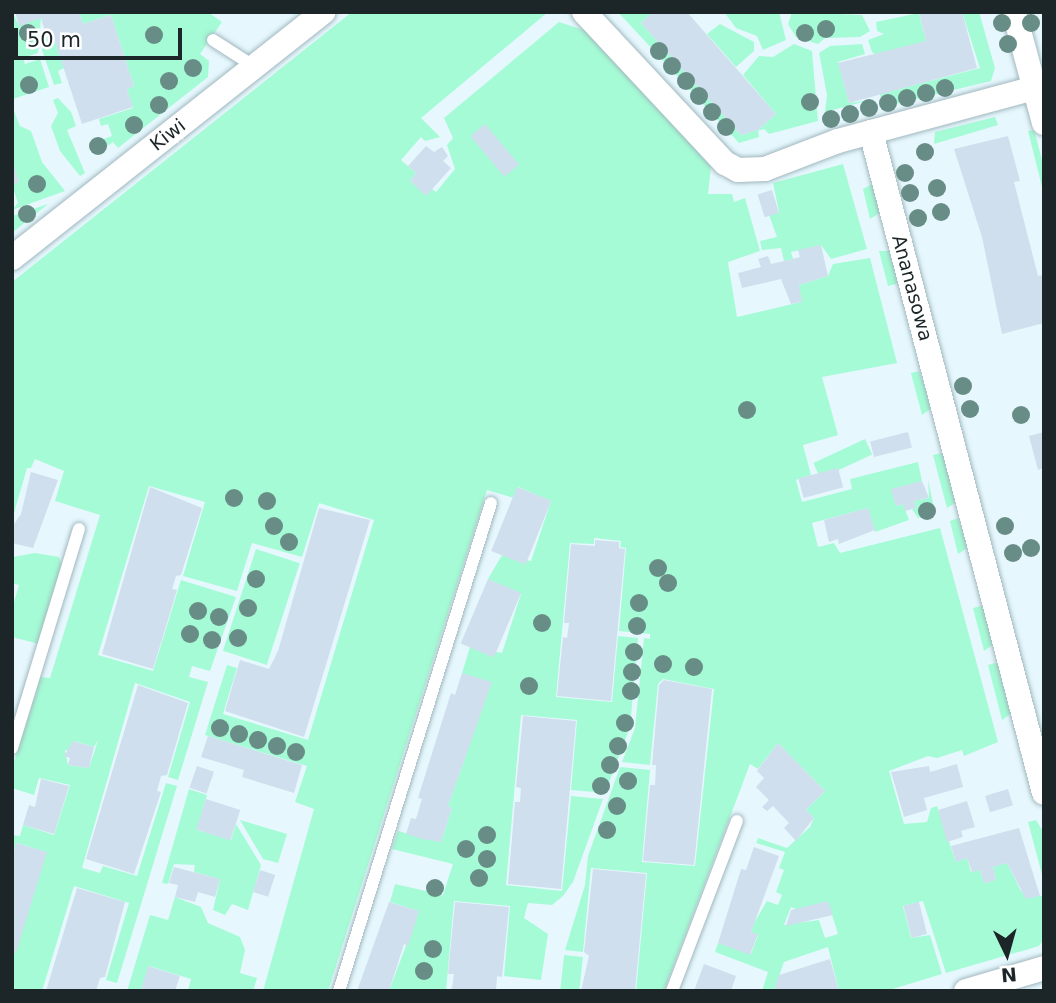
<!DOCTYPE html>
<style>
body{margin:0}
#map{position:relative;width:1056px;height:1003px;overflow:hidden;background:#e6f8fe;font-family:"DejaVu Sans",sans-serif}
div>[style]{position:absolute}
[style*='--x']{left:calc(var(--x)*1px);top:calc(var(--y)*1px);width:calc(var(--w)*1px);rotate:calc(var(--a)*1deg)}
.green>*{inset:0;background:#a5fbd5;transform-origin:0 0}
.building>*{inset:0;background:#cfdfed;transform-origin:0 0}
.roads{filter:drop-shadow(0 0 2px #a1b7be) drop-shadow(0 0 2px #a1b7be)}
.lane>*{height:12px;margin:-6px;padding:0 6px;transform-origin:6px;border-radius:6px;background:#fff}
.street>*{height:24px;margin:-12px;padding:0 12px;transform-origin:12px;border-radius:12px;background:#fff}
.trees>*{width:18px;height:18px;margin:-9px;border-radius:50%;background:#688d86}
span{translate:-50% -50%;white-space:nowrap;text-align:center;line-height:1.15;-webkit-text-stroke:5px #fff;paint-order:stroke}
.street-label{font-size:19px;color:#1c2528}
.frame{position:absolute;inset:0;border:14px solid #1c2528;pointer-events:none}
.north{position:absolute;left:972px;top:919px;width:70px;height:70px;-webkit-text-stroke:5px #fff;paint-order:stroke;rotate:175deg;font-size:19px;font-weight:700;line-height:28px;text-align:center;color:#1c2528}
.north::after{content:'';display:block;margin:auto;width:24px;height:32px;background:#1c2528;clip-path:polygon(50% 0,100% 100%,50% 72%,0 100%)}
.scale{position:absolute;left:14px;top:28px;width:168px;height:32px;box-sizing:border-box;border:4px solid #1c2528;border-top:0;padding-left:9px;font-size:21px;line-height:24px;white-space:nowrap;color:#1c2528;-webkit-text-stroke:5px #fff;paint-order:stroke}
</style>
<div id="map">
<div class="green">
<i style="clip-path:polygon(12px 12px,19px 25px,41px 18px,38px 53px,23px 58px,25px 64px,40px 59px,49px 87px,13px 99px)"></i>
<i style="clip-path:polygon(79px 12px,208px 12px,222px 22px,200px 54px,209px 61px,208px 77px,118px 148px,113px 142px,100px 151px,92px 150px,90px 144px,112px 136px,108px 124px,101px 126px,99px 119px,133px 108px,127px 89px,134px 86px,111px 15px,83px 24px)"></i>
<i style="clip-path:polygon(evenodd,352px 12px,548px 12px,421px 118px,440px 137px,425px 141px,421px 137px,401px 160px,416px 173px,410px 181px,426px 195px,432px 189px,436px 192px,455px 169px,447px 145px,453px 138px,444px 118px,559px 22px,593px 33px,711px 167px,708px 194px,732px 194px,734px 202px,745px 198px,760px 251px,728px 262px,737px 317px,801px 302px,799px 285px,828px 276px,833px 264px,870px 258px,897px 363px,822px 377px,838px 435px,803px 445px,811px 475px,796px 480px,802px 502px,852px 489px,850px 479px,918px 462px,922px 481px,892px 490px,896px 506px,903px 504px,909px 520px,875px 532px,868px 508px,812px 523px,818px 547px,834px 543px,840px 553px,940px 528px,998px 742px,964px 756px,962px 750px,937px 758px,928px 756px,889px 771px,904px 824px,927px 822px,931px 808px,937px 806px,956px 862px,967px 858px,971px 872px,980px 870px,984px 883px,996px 880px,993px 867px,1007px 863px,1021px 891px,1042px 896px,1044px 939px,1039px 946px,946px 973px,923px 901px,903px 906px,911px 938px,930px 935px,942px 974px,886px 991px,839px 991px,828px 947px,784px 962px,774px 991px,762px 991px,768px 972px,715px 952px,718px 943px,751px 954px,758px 935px,751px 932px,754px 923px,767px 901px,778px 905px,782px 895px,776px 892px,784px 870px,779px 868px,785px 852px,756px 843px,758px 838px,787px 848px,810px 827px,814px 818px,806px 810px,825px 791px,778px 743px,758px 769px,750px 764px,664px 991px,636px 991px,647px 873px,591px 868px,583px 952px,565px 950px,585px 885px,588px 856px,620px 767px,650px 770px,642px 862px,695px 866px,714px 689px,663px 679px,658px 684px,650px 765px,622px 762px,635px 728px,644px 638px,650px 639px,650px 634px,619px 631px,626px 548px,620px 547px,621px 541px,594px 538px,594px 544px,570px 543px,556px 697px,612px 702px,618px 636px,638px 638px,630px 727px,605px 793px,571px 790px,577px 720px,521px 715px,506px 885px,562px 891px,571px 796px,603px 799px,573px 882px,563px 896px,552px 905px,528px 903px,524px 918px,548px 934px,541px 980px,504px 976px,510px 906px,454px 901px,446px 991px,389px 991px,419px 911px,390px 902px,395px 884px,443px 895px,453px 864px,392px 849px,398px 831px,441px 842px,452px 808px,448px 806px,491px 683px,462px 673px,470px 647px,502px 653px,521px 594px,488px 579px,502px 555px,531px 561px,551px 501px,518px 487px,514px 498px,487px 490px,328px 991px,263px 991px,314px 809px,295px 802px,307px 766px,205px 735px,227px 665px,237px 668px,223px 714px,308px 740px,374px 520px,319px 503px,302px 557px,252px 543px,237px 591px,183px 576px,205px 502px,149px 486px,98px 655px,153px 671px,181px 580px,236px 597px,210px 671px,192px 666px,189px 677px,208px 682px,178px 780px,168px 777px,190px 702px,135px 683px,82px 868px,100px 873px,103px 866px,137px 876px,166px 783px,177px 786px,117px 983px,106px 980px,129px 903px,74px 886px,42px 991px,12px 991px,12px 952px,46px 852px,17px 843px,12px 852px,12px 835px,20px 836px,23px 825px,54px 835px,70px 785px,39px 778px,34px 795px,12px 788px,12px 768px,41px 677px,50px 678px,100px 515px,55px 501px,64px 471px,35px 459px,31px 468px,27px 468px,12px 520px,12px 282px,352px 12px,98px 740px,89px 768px,68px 765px,65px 750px,71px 751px,74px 741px,94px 747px,98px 740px,352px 12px,828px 902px,838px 934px,825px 938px,819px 920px,784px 925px,791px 907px,798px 910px,828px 902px)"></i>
<i style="clip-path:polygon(618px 12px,653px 12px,641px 23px,741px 135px,758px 130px,776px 114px,743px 75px,759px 56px,773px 57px,794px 44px,812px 51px,818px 121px,769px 134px,764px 129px,758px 131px,759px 137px,739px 143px)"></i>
<i style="clip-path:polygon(724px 12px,779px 12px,786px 40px,763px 50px,757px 36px,736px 28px)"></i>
<i style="clip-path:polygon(792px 12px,862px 15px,870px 31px,860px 37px,825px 38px,818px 44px,796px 37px,788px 24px)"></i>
<i style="clip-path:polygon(962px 12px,979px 12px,995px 68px,991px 81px,883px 107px,880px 94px,980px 68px)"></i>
<i style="clip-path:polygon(919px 13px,926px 41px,876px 55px,872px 52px,868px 40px,884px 34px,877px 31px,876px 22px)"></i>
<i style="clip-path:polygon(720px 24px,754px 42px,754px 51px,736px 67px,707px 34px)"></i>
<i style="clip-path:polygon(53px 36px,64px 68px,58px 71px,62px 83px,54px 85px,42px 50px,47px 37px)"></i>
<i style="clip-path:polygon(862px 44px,865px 54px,838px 62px,849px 103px,870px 100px,825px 112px,827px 95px,819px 53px,830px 46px)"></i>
<i style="clip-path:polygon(58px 98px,71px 112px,76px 126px,67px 130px,85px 173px,80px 176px,60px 151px,51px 126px,58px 113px,53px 100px)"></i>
<i style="clip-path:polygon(12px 106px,20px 126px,31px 131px,42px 162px,65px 191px,12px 210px,18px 203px,12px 185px,19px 182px,12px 161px)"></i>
<i style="clip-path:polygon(995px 117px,998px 125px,934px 144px,935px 132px)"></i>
<i style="clip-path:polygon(1034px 130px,1044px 167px,1044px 195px,1028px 131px)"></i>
<i style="clip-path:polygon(843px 164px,867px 249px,831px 259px,821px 245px,791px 252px,793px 259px,784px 261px,781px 248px,762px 250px,760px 241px,777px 237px,769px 215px,779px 212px,773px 183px)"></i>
<i style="clip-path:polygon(874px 183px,881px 212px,870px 219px,863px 189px)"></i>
<i style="clip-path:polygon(48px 204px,12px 233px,12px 216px)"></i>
<i style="clip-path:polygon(879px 251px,891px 251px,899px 280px,896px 284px,888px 286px)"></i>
<i style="clip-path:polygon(919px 371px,933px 407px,922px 415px,911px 373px)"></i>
<i style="left:865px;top:439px;width:17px;height:57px;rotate:65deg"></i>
<i style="clip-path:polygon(941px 453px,946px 456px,957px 502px,947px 508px,933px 455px)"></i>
<i style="clip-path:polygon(928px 480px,935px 512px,918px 518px,912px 509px,916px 508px,914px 501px,929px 498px)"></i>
<i style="clip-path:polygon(958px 518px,969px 547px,958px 554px,950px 521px)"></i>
<i style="left:256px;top:549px;width:46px;height:107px;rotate:18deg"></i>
<i style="clip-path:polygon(35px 553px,59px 557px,63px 568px,39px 644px,12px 637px,12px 609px,19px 585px,12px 583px,13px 557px)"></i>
<i style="clip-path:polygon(981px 606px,985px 608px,994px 644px,984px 651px,973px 608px)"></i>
<i style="clip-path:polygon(995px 663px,1000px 666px,1012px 713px,1002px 720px,988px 665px)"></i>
<i style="clip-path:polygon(189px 789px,207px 795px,197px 830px,231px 840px,236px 824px,261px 865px,248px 910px,232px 904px,225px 915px,213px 910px,220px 879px,194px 872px,195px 865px,174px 864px,168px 884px,162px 883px)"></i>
<i style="clip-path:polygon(240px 820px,287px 834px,278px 863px,263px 859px)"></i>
<i style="clip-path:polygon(1036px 820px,1044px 833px,1044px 882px,1028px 822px)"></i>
<i style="clip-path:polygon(175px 897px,201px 907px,208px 923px,240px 937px,245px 950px,240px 973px,257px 978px,253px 991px,188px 991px,191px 979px,149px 966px,141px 991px,127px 991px,150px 915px,168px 920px)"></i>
<i style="left:564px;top:955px;width:19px;height:36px;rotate:6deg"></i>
</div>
<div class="building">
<i style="clip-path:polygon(15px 12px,79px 12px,83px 24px,111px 15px,134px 86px,127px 89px,133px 107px,82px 124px,53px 36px,47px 38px,41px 18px,19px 26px)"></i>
<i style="clip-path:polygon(653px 12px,687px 12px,776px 114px,758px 130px,741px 135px,641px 23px)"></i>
<i style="clip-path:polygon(919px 12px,962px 12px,977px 68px,849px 103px,838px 63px,926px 41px)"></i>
<i style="left:485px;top:124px;width:53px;height:19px;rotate:50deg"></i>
<i style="clip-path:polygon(1008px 136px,1020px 181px,1014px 182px,1038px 276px,1044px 275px,1044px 323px,1002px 334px,982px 237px,954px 149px)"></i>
<i style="clip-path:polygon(426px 146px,434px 152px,442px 147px,448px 156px,443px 161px,451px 168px,426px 196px,410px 181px,416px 173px,408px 166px)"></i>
<i style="clip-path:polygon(13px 162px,19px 182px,12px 185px,12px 163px)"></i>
<i style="left:772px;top:190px;width:24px;height:15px;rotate:73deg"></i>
<i style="clip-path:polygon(821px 245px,828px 276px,799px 285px,802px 302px,791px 304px,781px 279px,742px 288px,738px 273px,761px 267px,758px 259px,768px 256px,771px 264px,784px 261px,800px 257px,798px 250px)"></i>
<i style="left:908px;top:432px;width:16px;height:39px;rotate:76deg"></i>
<i style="clip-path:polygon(1044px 432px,1044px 468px,1038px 470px,1029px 436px)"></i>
<i style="left:838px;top:468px;width:20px;height:41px;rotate:75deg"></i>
<i style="clip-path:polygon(31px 472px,58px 480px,33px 548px,12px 543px,12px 527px,21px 514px)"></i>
<i style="clip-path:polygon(922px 481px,929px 498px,914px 501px,916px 508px,912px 509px,905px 511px,903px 504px,896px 506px,891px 489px)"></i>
<i style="clip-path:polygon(150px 487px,202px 508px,181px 575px,176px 576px,172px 589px,177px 590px,153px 669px,102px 654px)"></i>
<i style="left:517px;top:487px;width:37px;height:69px;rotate:22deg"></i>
<i style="clip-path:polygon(319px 508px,370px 520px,304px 737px,225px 711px,240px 660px,269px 669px,278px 651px)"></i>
<i style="clip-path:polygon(868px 508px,875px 530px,839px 544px,838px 539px,829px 542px,824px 520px)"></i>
<i style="clip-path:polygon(595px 540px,619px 542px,619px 548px,625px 549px,611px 701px,557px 696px,563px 637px,567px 638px,569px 623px,564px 623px,571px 544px,595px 546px)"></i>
<i style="left:488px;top:579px;width:36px;height:70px;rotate:23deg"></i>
<i style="clip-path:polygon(462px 673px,492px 682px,448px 806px,452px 808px,441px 842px,422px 839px,406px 834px,411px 818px,416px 819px,422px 799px,418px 798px,451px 693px,455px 695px)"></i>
<i style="clip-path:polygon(664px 680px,712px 689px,694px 865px,643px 861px,650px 785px,655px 785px,656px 765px,652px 765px,659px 685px)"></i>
<i style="clip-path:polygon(138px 685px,188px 703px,167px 775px,161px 776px,157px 791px,161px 792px,134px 874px,86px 859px)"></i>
<i style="clip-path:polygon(523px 716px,576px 721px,561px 889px,508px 884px,515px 802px,520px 802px,521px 788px,516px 787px)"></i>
<i style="clip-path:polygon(208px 736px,302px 765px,294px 793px,242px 777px,244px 770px,201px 757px)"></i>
<i style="clip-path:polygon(73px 741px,94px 747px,89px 768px,68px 765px,70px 758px,64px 756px)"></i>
<i style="clip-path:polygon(778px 743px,825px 791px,806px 810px,814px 818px,796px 841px,784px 828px,789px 823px,773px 806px,767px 811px,762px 807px,769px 800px,756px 787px,764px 778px,757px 771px)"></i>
<i style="clip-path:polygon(957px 764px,963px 787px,924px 798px,927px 810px,904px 817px,891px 772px,929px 766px,930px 772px)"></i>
<i style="left:197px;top:766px;width:18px;height:23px;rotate:19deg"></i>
<i style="clip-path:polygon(41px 779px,69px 786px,54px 834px,23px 825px,29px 805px,35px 807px)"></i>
<i style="left:1008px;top:789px;width:17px;height:24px;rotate:73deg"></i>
<i style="left:206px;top:799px;width:36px;height:32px;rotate:18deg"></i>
<i style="clip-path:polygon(967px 801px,975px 827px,961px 831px,963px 837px,947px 842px,938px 810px)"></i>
<i style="clip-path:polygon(1019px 828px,1040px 896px,1026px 899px,1007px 863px,993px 867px,996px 880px,984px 883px,980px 870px,972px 872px,967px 858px,956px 862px,951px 846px)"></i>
<i style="clip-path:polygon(16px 843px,47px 852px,16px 953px,12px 952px,12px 857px)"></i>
<i style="clip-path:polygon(754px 847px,779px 856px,751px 932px,758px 934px,750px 955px,718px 943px,741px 869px,746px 870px)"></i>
<i style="clip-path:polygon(174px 867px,220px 879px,215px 897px,198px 892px,195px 902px,175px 897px,178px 885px,169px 883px)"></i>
<i style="clip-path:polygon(593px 869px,646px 874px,635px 991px,581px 991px,589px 956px,584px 952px)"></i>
<i style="left:260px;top:870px;width:16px;height:23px;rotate:18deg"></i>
<i style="clip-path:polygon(77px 888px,125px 902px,105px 977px,100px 978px,96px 991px,46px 991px)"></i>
<i style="clip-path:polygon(828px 901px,833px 915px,786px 926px,791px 910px)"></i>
<i style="clip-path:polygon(389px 902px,419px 911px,408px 946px,404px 944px,389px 991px,357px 991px)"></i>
<i style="clip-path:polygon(455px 902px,509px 907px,502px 977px,497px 976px,496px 991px,447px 991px,452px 988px,454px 974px,448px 974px)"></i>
<i style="left:919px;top:902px;width:33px;height:16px;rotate:76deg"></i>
<i style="clip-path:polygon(830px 959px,839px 991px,774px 991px,779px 975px)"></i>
<i style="clip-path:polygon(704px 964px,736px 976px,731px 991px,694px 991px)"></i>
<i style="clip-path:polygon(148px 966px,180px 976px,175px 991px,141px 991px)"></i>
</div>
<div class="roads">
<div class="lane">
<i style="--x:213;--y:40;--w:50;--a:32.7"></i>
<i style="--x:12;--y:748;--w:229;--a:-73"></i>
<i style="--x:339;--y:991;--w:511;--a:-72.7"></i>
<i style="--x:672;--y:991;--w:182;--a:-69.1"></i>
</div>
<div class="street">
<i style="--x:584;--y:12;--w:207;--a:47"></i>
<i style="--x:725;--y:163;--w:15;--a:28"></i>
<i style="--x:738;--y:170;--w:27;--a:-2"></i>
<i style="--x:765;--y:169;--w:78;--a:-21"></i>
<i style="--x:838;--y:141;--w:204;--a:-15.1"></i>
<i style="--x:1014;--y:12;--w:115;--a:74.9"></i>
<i style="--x:871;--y:132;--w:683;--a:75.33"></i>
<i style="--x:12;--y:258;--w:397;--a:-38.3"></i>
<i style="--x:966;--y:991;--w:81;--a:-16.4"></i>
</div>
</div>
<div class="trees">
<i style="left:1002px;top:23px"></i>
<i style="left:1031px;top:23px"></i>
<i style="left:826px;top:29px"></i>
<i style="left:28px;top:33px"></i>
<i style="left:805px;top:33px"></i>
<i style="left:154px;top:35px"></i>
<i style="left:1008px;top:44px"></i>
<i style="left:659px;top:51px"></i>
<i style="left:672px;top:66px"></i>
<i style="left:193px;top:68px"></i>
<i style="left:169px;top:81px"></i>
<i style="left:686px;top:81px"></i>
<i style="left:29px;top:85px"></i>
<i style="left:945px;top:88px"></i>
<i style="left:926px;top:93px"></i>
<i style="left:699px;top:96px"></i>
<i style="left:907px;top:98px"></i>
<i style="left:810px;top:102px"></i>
<i style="left:888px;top:103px"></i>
<i style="left:159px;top:105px"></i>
<i style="left:869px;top:108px"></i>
<i style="left:712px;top:112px"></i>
<i style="left:850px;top:114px"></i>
<i style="left:831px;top:119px"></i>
<i style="left:134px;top:125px"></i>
<i style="left:726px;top:127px"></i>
<i style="left:98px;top:146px"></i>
<i style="left:925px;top:152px"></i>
<i style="left:905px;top:173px"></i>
<i style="left:37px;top:184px"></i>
<i style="left:937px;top:188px"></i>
<i style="left:910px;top:193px"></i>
<i style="left:941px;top:212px"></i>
<i style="left:27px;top:214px"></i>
<i style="left:918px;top:218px"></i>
<i style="left:963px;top:386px"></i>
<i style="left:970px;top:409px"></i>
<i style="left:747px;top:410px"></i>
<i style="left:1021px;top:415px"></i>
<i style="left:234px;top:498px"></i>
<i style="left:267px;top:501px"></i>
<i style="left:927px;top:511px"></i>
<i style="left:274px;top:526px"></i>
<i style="left:1005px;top:526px"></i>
<i style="left:289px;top:542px"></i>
<i style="left:1031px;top:548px"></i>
<i style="left:1013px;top:553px"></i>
<i style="left:658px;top:568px"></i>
<i style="left:256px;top:579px"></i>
<i style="left:668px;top:583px"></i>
<i style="left:639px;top:603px"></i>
<i style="left:248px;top:608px"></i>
<i style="left:198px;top:611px"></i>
<i style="left:219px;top:617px"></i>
<i style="left:542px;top:623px"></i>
<i style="left:637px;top:626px"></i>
<i style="left:190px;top:634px"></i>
<i style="left:238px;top:638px"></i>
<i style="left:212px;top:640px"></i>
<i style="left:634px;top:652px"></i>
<i style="left:663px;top:664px"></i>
<i style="left:694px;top:667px"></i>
<i style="left:632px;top:672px"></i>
<i style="left:529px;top:686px"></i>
<i style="left:631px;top:691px"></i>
<i style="left:625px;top:723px"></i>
<i style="left:220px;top:728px"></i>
<i style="left:239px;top:734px"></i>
<i style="left:258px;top:740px"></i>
<i style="left:277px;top:746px"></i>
<i style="left:618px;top:746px"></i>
<i style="left:296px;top:752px"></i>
<i style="left:610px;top:765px"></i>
<i style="left:628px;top:781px"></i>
<i style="left:601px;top:786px"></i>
<i style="left:617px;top:806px"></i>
<i style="left:607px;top:830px"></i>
<i style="left:487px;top:835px"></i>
<i style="left:466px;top:849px"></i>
<i style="left:487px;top:859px"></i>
<i style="left:479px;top:878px"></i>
<i style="left:435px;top:888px"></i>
<i style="left:433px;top:949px"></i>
<i style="left:424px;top:971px"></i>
</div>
<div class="street-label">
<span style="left:168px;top:135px;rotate:-38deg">Kiwi</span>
<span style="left:912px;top:288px;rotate:75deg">Ananasowa</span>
</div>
<div class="frame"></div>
<div class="north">N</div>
<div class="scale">50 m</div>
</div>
